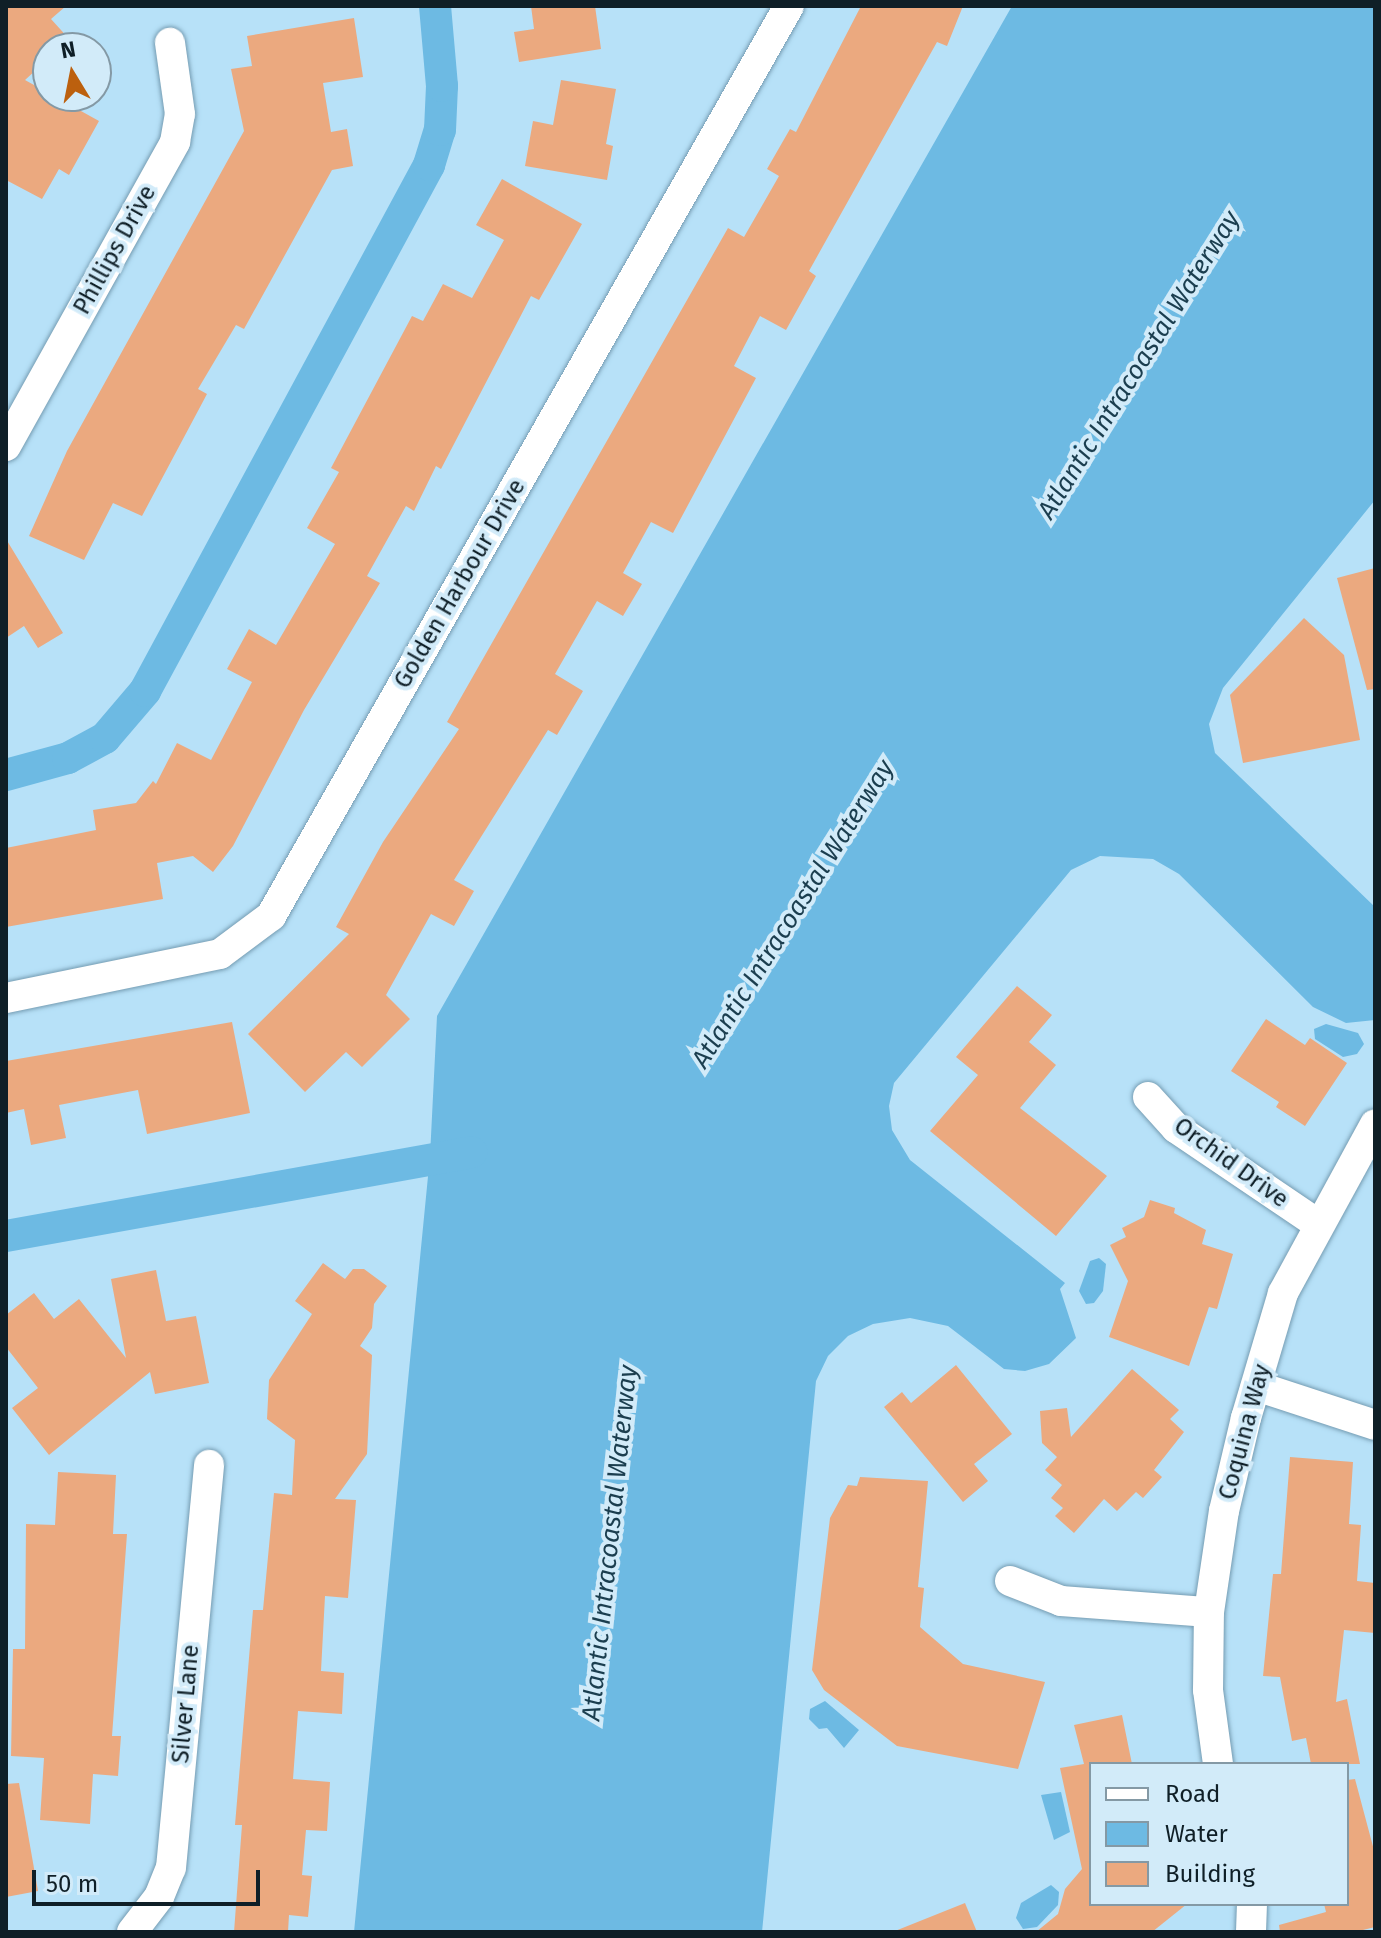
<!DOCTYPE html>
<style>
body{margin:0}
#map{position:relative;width:1381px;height:1938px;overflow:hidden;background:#b7e1f8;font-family:"Fira Sans",sans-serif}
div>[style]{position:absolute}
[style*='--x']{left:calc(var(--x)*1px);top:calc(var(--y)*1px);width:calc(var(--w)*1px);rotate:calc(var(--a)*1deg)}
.water>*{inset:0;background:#6dbae3}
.canal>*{height:32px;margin:-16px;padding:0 16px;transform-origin:16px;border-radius:16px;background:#6dbae3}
.building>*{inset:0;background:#eba97f}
.roads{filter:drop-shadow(0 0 2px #759cb2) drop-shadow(0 0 2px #759cb2)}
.street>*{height:30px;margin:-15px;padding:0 15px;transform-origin:15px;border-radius:15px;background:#fff}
span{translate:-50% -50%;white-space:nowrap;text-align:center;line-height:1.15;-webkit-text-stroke:8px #d2ebf9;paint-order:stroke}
.street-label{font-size:24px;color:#0f1f27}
.water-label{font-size:26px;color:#1b3e4f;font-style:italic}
.frame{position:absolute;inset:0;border:8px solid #0f1f27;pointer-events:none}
.legend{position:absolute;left:1089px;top:1762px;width:260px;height:144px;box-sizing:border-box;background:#d2ebf9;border:2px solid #8499a5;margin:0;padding:10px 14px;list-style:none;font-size:24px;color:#0f1f27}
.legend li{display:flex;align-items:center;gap:16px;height:40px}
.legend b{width:40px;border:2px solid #8499a5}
.north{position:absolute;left:32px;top:32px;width:80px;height:80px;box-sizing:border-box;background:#d2ebf9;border:2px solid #8499a5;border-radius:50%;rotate:350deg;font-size:22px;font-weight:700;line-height:32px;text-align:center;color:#0f1f27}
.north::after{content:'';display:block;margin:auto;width:28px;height:36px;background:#bc600e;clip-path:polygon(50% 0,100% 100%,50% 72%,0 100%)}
.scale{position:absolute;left:32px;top:1870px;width:228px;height:36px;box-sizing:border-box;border:4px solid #0f1f27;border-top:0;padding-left:10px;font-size:24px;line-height:28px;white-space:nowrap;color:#0f1f27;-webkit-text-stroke:6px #d2ebf9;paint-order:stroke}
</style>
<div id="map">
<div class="water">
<i style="clip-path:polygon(1012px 6px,1375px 6px,1375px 500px,1223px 688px,1209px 724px,1215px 753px,1375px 907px,1375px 1020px,1346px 1023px,1313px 1007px,1179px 874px,1153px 859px,1100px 856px,1071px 870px,894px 1083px,889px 1106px,892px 1130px,910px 1160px,1065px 1283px,1060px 1289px,1076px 1338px,1049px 1364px,1025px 1371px,1004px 1369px,948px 1326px,910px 1318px,873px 1324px,848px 1336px,828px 1356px,816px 1381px,762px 1932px,354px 1932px,430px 1156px,437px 1016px)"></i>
<i style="clip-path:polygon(1326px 1024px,1358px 1033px,1364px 1044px,1357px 1054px,1343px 1057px,1315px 1039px,1314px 1029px)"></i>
<i style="clip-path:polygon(1099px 1258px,1106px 1264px,1103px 1291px,1094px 1303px,1086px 1304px,1079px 1291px,1090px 1261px)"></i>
<i style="clip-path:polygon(825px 1701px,859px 1730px,844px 1748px,827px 1728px,819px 1729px,809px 1719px,810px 1709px)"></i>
<i style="clip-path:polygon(1061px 1792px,1070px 1832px,1054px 1840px,1041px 1795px)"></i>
<i style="clip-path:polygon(1051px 1885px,1059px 1892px,1058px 1905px,1037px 1927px,1023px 1929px,1016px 1918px,1021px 1903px)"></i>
</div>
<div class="canal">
<i style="--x:6;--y:775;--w:64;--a:-15.3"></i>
<i style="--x:68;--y:758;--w:42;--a:-28.4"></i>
<i style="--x:105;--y:738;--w:62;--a:-49.6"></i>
<i style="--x:145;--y:691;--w:598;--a:-61.63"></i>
<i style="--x:429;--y:165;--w:37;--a:-73"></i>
<i style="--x:440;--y:130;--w:44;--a:-87.4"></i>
<i style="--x:442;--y:86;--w:80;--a:-95"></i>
<i style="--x:6;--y:1236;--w:473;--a:-10.2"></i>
</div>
<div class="building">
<i style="clip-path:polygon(6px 6px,66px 6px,51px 19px,70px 40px,61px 48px,48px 48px,48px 59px,25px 80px,99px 121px,69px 175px,59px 169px,42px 199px,6px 180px)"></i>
<i style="clip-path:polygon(531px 6px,595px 6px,601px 49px,519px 62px,514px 32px,534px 29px)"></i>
<i style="clip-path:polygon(861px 6px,963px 6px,947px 46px,937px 42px,809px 271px,816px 276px,786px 330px,760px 316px,734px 366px,756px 378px,673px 533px,651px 522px,623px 573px,642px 584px,623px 616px,597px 601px,555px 674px,583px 691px,557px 735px,548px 730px,454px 880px,474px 891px,454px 926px,431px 914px,386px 995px,410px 1019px,362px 1067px,346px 1052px,305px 1092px,248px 1034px,349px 934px,336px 927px,383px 842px,459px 729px,447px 722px,728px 228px,744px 237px,779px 176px,767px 169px,790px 129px,796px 132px)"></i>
<i style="clip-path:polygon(354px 18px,363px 77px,323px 83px,331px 132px,347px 129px,353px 166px,332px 170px,244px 329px,236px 325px,198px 389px,207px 394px,142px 516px,113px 503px,84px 560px,29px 536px,67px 451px,244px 131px,231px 69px,252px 66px,247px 36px)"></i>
<i style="clip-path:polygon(561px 80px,616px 89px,606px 144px,613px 146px,607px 180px,525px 166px,533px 121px,553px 125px)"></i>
<i style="clip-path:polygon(502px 179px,582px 224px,539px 300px,531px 296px,441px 469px,436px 466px,414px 511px,406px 506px,367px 576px,380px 583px,304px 710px,233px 846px,213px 872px,193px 856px,157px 863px,163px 899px,6px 927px,6px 848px,96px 830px,93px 810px,136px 803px,153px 781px,156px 784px,177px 743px,211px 760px,252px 682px,227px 669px,249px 629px,276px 645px,335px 544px,307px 528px,339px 472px,331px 468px,412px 316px,423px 321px,443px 284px,472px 298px,504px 240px,476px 225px)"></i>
<i style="clip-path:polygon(6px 539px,63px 633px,38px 648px,24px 626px,6px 638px)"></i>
<i style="clip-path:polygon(1375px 568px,1375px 689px,1367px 690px,1337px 578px)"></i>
<i style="clip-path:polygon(1304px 618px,1344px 655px,1360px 740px,1243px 763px,1230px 695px)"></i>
<i style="clip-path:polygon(1017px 986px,1052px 1015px,1029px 1042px,1056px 1065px,1020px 1108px,1107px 1176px,1056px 1236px,930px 1131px,978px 1075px,956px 1057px)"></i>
<i style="clip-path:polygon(1266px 1019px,1305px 1045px,1310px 1038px,1347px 1063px,1305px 1126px,1276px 1107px,1279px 1102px,1231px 1071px)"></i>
<i style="clip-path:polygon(232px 1022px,250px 1113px,147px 1134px,138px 1090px,59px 1105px,66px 1138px,31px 1145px,24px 1109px,6px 1113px,6px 1061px)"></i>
<i style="clip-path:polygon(1150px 1200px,1175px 1208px,1174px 1213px,1206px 1230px,1202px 1244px,1233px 1254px,1217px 1309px,1209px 1307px,1189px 1366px,1109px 1337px,1128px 1281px,1110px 1245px,1126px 1237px,1122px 1228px,1144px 1217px)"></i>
<i style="clip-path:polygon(323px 1263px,345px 1279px,353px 1269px,364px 1269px,387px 1286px,374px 1304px,372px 1328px,360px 1346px,372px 1355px,367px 1454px,335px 1499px,356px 1500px,348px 1598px,325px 1596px,321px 1671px,344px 1673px,342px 1714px,298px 1711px,293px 1779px,330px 1782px,327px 1831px,306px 1830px,302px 1875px,312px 1876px,308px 1917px,289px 1915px,288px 1932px,234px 1932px,242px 1825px,235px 1825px,253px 1610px,263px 1610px,274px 1493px,292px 1495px,295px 1440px,267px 1419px,269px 1380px,312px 1314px,295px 1301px)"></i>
<i style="clip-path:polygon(156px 1270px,166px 1321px,196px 1316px,209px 1383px,155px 1394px,150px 1372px,49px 1455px,12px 1408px,38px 1388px,6px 1347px,6px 1315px,34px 1293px,54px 1319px,79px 1299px,126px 1358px,111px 1279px)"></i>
<i style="clip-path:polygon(956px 1365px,1012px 1434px,974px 1464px,988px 1481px,963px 1502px,884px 1407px,902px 1392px,911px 1403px)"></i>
<i style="clip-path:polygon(1132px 1369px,1179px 1410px,1170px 1419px,1184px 1432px,1154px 1470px,1162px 1477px,1143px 1498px,1136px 1492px,1117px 1511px,1104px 1499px,1074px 1533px,1055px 1516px,1063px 1508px,1051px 1498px,1062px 1485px,1045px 1470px,1057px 1457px,1042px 1443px,1040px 1411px,1067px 1408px,1071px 1437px)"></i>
<i style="clip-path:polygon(1290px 1457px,1353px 1462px,1349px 1524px,1361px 1525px,1357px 1581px,1375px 1583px,1375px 1633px,1344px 1630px,1336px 1702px,1347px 1699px,1360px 1764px,1311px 1764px,1306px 1738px,1292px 1741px,1280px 1677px,1263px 1676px,1273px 1574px,1281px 1574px)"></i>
<i style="clip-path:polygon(58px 1472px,116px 1475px,113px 1534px,127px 1534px,112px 1736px,121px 1736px,118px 1776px,93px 1774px,90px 1824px,40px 1820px,44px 1758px,11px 1756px,13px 1649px,25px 1649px,26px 1524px,55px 1525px)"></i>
<i style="clip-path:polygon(860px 1477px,928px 1481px,918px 1587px,924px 1588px,920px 1627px,963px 1664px,1045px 1682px,1018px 1769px,897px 1746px,824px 1690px,812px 1670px,830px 1518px,848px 1485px,857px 1486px)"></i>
<i style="clip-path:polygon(1122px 1715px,1132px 1764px,1091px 1764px,1091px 1904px,1187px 1904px,1152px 1932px,1036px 1932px,1058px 1914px,1065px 1889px,1082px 1869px,1060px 1768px,1084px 1764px,1074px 1725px)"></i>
<i style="clip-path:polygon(1355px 1779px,1375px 1854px,1375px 1927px,1355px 1932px,1280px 1932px,1279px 1925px,1326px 1912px,1324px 1904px,1347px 1904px,1347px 1780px)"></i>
<i style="clip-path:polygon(19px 1783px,38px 1891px,6px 1897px,6px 1784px)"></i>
<i style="clip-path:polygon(965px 1903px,977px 1932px,895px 1932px,895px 1931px)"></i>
</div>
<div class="roads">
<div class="street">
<i style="--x:6;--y:446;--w:348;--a:-60.9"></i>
<i style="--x:175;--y:142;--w:28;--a:-80"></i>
<i style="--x:180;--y:114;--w:72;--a:-98"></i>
<i style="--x:6;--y:998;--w:218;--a:-11.6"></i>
<i style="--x:220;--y:954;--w:64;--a:-36.7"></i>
<i style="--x:271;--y:916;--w:1047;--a:-60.35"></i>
<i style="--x:1148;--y:1097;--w:42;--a:47.9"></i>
<i style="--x:1176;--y:1128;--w:171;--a:34.1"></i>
<i style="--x:1256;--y:1386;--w:125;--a:18.1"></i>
<i style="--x:1010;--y:1581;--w:55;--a:21.4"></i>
<i style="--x:1061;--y:1601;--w:148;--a:4.3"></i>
<i style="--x:1218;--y:1764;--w:75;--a:-97.7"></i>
<i style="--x:1208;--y:1690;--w:78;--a:-89.3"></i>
<i style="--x:1209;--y:1612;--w:102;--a:-81.6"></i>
<i style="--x:1224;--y:1511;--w:96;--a:-76.7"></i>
<i style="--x:1246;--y:1418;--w:130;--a:-73.5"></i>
<i style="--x:1283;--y:1293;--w:192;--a:-61.4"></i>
<i style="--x:132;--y:1932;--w:44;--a:-52.4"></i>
<i style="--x:159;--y:1897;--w:31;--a:-68"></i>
<i style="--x:171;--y:1868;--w:405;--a:-84.6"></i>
<i style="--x:1251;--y:1932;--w:28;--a:-88"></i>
</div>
</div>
<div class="street-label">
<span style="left:115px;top:250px;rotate:-61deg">Phillips Drive</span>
<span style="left:460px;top:584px;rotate:-60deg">Golden Harbour Drive</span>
<span style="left:1231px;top:1163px;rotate:36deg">Orchid Drive</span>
<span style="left:1245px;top:1432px;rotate:-75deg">Coquina Way</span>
<span style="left:186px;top:1704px;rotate:-85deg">Silver Lane</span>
</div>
<div class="water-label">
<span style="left:1139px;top:365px;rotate:-58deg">Atlantic Intracoastal Waterway</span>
<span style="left:793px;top:914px;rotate:-58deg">Atlantic Intracoastal Waterway</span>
<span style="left:610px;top:1543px;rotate:-84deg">Atlantic Intracoastal Waterway</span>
</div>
<div class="frame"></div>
<ul class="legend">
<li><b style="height:10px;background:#fff"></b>Road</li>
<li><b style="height:22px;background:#6dbae3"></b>Water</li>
<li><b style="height:22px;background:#eba97f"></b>Building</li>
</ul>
<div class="north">N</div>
<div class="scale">50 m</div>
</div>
